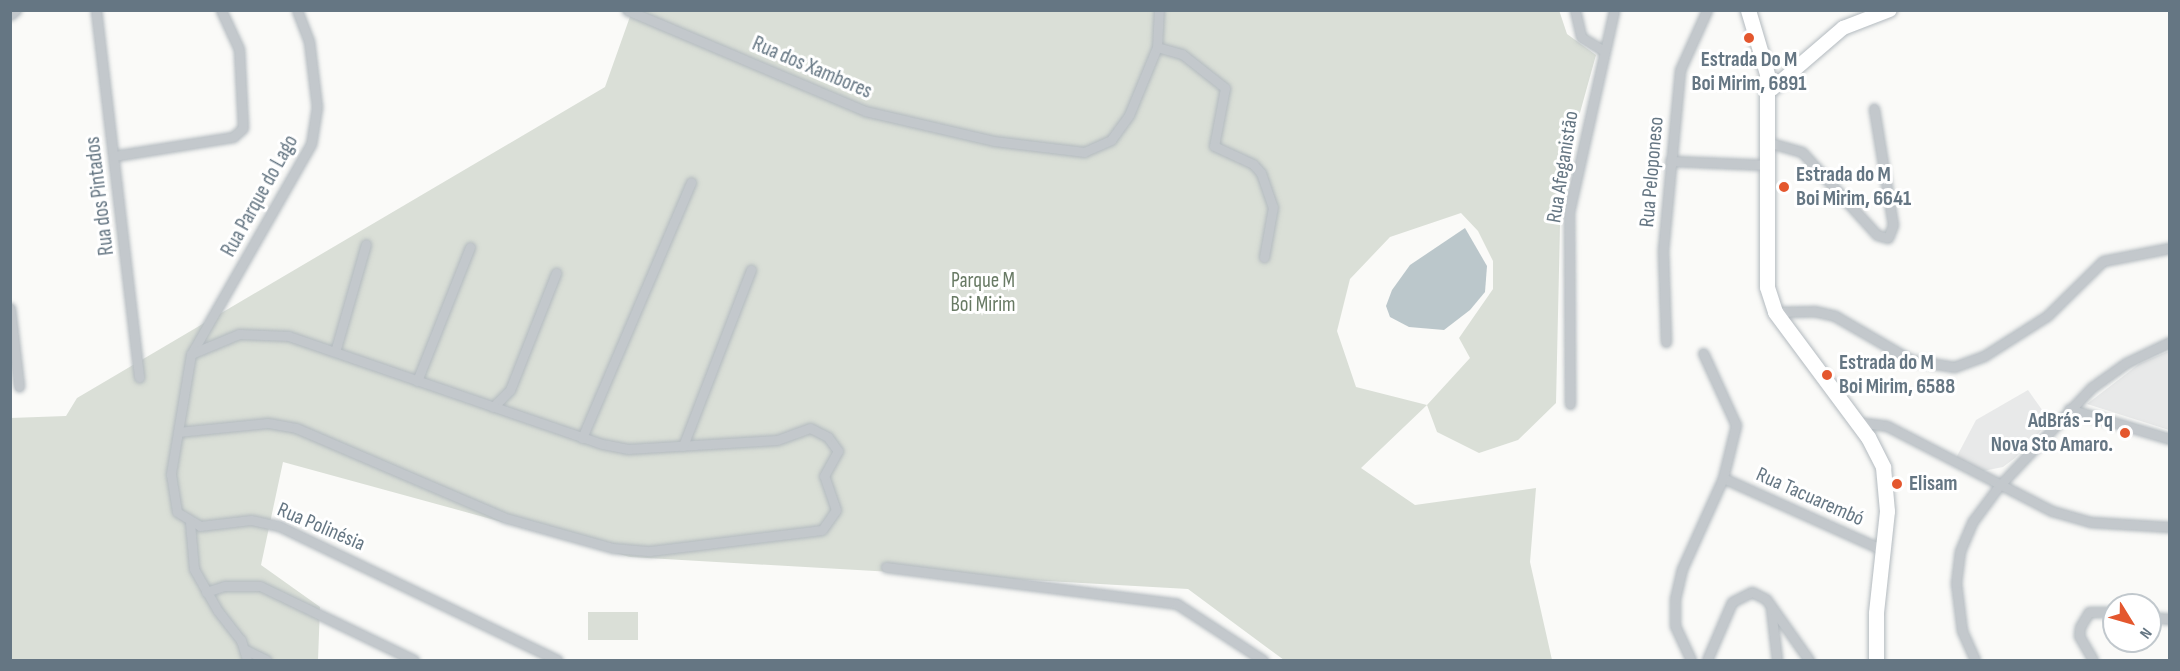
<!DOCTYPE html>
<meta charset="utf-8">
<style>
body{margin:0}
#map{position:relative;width:2180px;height:671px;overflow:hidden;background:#fafaf8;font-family:"Sofia Sans Condensed",sans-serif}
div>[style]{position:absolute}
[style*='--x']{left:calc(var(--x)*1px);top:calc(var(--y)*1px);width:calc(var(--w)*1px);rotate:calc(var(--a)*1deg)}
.built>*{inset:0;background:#e8e9e9}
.green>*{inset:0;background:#dadfd7;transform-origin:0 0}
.water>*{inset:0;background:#bbc7cb}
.roads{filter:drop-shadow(0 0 2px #b3babf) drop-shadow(0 0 2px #b3babf)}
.street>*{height:9px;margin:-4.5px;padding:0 4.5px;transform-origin:4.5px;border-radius:4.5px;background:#c3c8cc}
.secondary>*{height:14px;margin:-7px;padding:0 7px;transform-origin:7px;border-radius:7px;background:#fff}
.primary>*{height:15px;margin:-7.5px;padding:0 7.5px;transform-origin:7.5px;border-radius:7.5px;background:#fff}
.dots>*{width:16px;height:16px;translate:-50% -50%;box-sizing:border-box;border:3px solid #fff;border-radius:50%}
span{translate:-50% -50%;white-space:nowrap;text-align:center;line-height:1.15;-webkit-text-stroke:6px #fff;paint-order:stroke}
.poi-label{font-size:21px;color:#657683;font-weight:700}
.left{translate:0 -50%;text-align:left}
.right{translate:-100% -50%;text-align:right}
.street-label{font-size:21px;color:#657683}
.park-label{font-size:21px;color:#687a64}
.frame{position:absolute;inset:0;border:12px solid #657683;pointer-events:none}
.north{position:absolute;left:2102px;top:593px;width:60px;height:60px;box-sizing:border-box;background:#fff;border:2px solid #c1c8cd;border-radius:50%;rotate:127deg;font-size:16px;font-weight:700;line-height:24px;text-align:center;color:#657683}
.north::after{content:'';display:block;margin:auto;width:21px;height:27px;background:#e4572e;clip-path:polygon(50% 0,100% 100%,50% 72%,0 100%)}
</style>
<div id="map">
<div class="built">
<i style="clip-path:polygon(2169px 351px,2169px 430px,2087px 404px,2139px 364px)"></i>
<i style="clip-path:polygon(2028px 390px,2050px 421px,2015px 458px,2003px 467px,1983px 471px,1956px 458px,1976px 420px)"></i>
</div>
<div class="green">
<i style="clip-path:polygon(evenodd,1559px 10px,1567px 34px,1596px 55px,1561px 181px,1556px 403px,1518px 440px,1479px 453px,1437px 432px,1427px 405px,1361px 468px,1415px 505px,1536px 488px,1530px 562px,1552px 660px,1284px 660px,1188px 589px,630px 557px,283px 462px,261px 565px,320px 607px,318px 660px,11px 660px,10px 418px,66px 416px,77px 398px,605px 87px,632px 11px,1559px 10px,1461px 213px,1478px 231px,1493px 261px,1493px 289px,1459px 338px,1470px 358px,1427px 405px,1356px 387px,1337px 331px,1350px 279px,1390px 237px,1461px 213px)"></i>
<i style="left:638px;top:612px;width:28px;height:50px;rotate:90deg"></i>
</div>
<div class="water">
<i style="clip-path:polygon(1465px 228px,1487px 266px,1485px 292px,1470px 310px,1444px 330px,1409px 327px,1390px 317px,1386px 306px,1392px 290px,1410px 265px)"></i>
</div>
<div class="roads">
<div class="street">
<i style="--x:96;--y:10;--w:370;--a:83.3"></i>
<i style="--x:297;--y:10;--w:33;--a:69"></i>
<i style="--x:309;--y:41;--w:66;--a:83.1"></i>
<i style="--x:317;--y:107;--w:37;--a:99"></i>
<i style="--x:311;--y:144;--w:242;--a:119.7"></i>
<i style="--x:191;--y:354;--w:122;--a:99.5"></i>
<i style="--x:171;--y:474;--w:38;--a:81"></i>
<i style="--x:177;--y:512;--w:27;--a:31"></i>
<i style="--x:200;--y:526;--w:51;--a:-6.7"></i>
<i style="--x:251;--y:520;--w:29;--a:12"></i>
<i style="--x:279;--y:526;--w:309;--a:25.7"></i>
<i style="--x:627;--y:10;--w:259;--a:23"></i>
<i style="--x:865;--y:111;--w:132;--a:13.1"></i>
<i style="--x:994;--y:141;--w:91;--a:7"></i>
<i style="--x:1084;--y:152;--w:30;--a:-24"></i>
<i style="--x:1111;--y:140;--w:31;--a:-54"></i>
<i style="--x:1129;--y:115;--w:74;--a:-67.6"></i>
<i style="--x:1157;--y:47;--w:37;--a:-87"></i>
<i style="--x:1575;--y:10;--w:28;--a:77"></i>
<i style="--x:1581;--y:37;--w:26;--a:31"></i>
<i style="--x:10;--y:15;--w:8;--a:-40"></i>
<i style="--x:1157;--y:47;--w:26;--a:16"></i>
<i style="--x:1182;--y:54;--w:55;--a:38.3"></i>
<i style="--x:1225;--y:88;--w:59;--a:100.7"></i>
<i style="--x:1214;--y:146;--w:43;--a:24.8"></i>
<i style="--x:1253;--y:164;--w:12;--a:48"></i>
<i style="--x:1261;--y:173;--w:36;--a:71"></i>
<i style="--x:1273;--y:207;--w:51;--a:100.2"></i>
<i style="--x:1774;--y:144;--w:29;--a:16"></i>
<i style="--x:1802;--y:152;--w:112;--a:47.9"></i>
<i style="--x:1877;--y:235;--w:11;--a:15"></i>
<i style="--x:1888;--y:238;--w:14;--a:-69"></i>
<i style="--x:1893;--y:225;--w:118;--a:-99.3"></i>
<i style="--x:114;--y:156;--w:121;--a:-9.1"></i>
<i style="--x:233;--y:137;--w:13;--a:-42"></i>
<i style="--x:243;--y:128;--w:79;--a:-92.9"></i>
<i style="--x:239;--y:49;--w:43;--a:-114.8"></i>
<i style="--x:1670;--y:161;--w:100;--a:2.3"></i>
<i style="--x:10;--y:308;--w:79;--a:83.4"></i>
<i style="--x:1775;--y:312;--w:39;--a:-1"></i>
<i style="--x:1814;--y:311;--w:22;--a:13"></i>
<i style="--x:1835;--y:316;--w:88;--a:30.1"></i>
<i style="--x:1911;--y:360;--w:44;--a:9.2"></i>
<i style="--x:1954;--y:367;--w:32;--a:-20"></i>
<i style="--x:1984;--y:356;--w:75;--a:-32.4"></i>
<i style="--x:2047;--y:316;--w:78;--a:-44.5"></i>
<i style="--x:2103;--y:261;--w:68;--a:-11"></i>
<i style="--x:1666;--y:342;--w:92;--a:-91.9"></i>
<i style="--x:1663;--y:250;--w:181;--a:-84.6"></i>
<i style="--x:1680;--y:70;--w:66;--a:-65.8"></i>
<i style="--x:335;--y:352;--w:112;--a:-74"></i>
<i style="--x:417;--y:381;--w:144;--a:-68.4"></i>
<i style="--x:1570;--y:404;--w:192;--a:-90.3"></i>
<i style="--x:1569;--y:212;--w:207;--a:-77.4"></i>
<i style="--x:493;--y:407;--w:24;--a:-45"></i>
<i style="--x:510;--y:390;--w:126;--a:-68.5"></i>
<i style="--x:2069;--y:409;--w:105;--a:16.5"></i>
<i style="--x:1856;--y:422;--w:31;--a:7"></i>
<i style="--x:1887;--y:426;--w:186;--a:27.3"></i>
<i style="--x:2052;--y:511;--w:40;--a:16"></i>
<i style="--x:2090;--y:522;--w:80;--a:3.6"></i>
<i style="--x:178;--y:432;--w:90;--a:-5.7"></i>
<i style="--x:268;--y:423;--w:28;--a:10"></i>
<i style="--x:296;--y:428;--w:228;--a:23.2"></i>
<i style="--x:506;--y:518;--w:111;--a:15.7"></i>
<i style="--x:613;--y:548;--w:37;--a:5"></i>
<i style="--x:650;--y:551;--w:173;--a:-7"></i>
<i style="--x:822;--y:530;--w:24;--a:-55"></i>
<i style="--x:836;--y:510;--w:36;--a:-109"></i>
<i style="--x:824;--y:476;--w:29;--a:-61"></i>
<i style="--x:838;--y:451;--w:17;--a:-126"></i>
<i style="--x:828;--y:437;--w:20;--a:-153"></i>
<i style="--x:810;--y:428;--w:35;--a:160"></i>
<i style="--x:777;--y:440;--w:149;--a:176.5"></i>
<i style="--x:628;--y:449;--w:26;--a:-169"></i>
<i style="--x:602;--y:444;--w:331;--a:-161"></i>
<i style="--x:289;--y:336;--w:50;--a:-177.7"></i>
<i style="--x:239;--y:334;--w:52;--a:157.4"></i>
<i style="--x:582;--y:438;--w:278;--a:-66.9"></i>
<i style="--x:683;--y:446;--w:189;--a:-68.9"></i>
<i style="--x:1723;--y:478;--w:175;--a:24.2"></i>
<i style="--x:190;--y:523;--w:46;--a:85"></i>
<i style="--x:194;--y:569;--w:48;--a:60.3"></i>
<i style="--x:218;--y:611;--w:37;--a:52"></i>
<i style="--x:241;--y:640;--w:21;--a:73"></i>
<i style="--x:886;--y:567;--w:293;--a:7.2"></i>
<i style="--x:1177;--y:604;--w:103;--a:33.1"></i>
<i style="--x:206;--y:592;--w:20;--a:-18"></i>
<i style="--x:225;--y:586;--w:35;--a:0"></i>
<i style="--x:260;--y:586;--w:171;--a:25.7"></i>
<i style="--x:1771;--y:608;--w:52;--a:83.4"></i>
<i style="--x:2150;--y:617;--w:20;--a:6"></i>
<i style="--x:244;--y:649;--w:25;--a:26"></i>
<i style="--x:1691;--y:660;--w:38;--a:-115"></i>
<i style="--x:1675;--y:626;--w:27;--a:-90"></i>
<i style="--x:1675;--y:599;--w:31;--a:-77"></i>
<i style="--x:1682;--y:569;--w:100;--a:-65.7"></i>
<i style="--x:1723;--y:478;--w:55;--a:-76.2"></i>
<i style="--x:1736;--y:425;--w:79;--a:-114.6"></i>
<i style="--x:1707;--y:660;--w:63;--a:-66.7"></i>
<i style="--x:1732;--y:602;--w:22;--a:-27"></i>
<i style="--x:1752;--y:592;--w:16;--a:27"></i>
<i style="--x:1766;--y:599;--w:75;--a:54.8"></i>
<i style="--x:1975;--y:660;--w:32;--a:-114"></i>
<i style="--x:1962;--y:631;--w:48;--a:-97.1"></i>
<i style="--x:1956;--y:583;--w:32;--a:-83"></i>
<i style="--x:1960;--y:551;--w:33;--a:-67"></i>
<i style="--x:1973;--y:521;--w:44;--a:-53.4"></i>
<i style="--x:1999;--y:486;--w:134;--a:-46.8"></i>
<i style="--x:2091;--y:388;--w:43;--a:-35.5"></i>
<i style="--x:2126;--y:363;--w:49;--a:-25.5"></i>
<i style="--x:2093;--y:660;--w:28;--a:-120"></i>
<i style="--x:2079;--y:636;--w:9;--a:-84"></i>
<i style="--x:2080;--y:627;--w:17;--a:-59"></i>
<i style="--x:2089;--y:612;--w:25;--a:0"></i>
</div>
<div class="secondary">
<i style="--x:1772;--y:89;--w:94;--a:-40.7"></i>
<i style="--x:1843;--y:28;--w:50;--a:-21"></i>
</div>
<div class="primary">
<i style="--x:1748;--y:10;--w:77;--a:73.4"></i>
<i style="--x:1767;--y:77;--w:210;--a:90"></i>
<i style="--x:1767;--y:287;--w:26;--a:72"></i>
<i style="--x:1775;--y:312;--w:156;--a:53.4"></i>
<i style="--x:1868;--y:437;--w:34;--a:63"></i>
<i style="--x:1883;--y:467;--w:44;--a:84.8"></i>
<i style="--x:1887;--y:511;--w:103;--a:96.2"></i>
<i style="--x:1876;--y:613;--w:47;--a:90"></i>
</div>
</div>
<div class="dots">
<i style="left:1749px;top:38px;background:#e4572e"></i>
<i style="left:1784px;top:187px;background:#e4572e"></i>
<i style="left:1827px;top:375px;background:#e4572e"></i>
<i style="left:2125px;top:433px;background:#e4572e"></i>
<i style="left:1897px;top:484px;background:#e4572e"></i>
</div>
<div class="poi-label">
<span style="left:1749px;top:72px">Estrada Do M<br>Boi Mirim, 6891</span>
<span class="left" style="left:1796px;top:187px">Estrada do M<br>Boi Mirim, 6641</span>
<span class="left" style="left:1839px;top:375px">Estrada do M<br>Boi Mirim, 6588</span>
<span class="right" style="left:2113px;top:433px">AdBrás - Pq<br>Nova Sto Amaro.</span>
<span class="left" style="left:1909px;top:484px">Elisam</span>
</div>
<div class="street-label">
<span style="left:812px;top:68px;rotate:23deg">Rua dos Xambores</span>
<span style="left:1563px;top:167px;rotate:-81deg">Rua Afeganistão</span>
<span style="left:1652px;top:172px;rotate:-85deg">Rua Peloponeso</span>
<span style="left:100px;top:196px;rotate:-97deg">Rua dos Pintados</span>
<span style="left:260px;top:196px;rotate:-61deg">Rua Parque do Lago</span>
<span style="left:1810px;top:497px;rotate:24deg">Rua Tacuarembó</span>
<span style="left:321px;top:527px;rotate:23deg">Rua Polinésia</span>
</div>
<div class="park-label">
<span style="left:983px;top:293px">Parque M<br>Boi Mirim</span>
</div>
<div class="frame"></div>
<div class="north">N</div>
</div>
